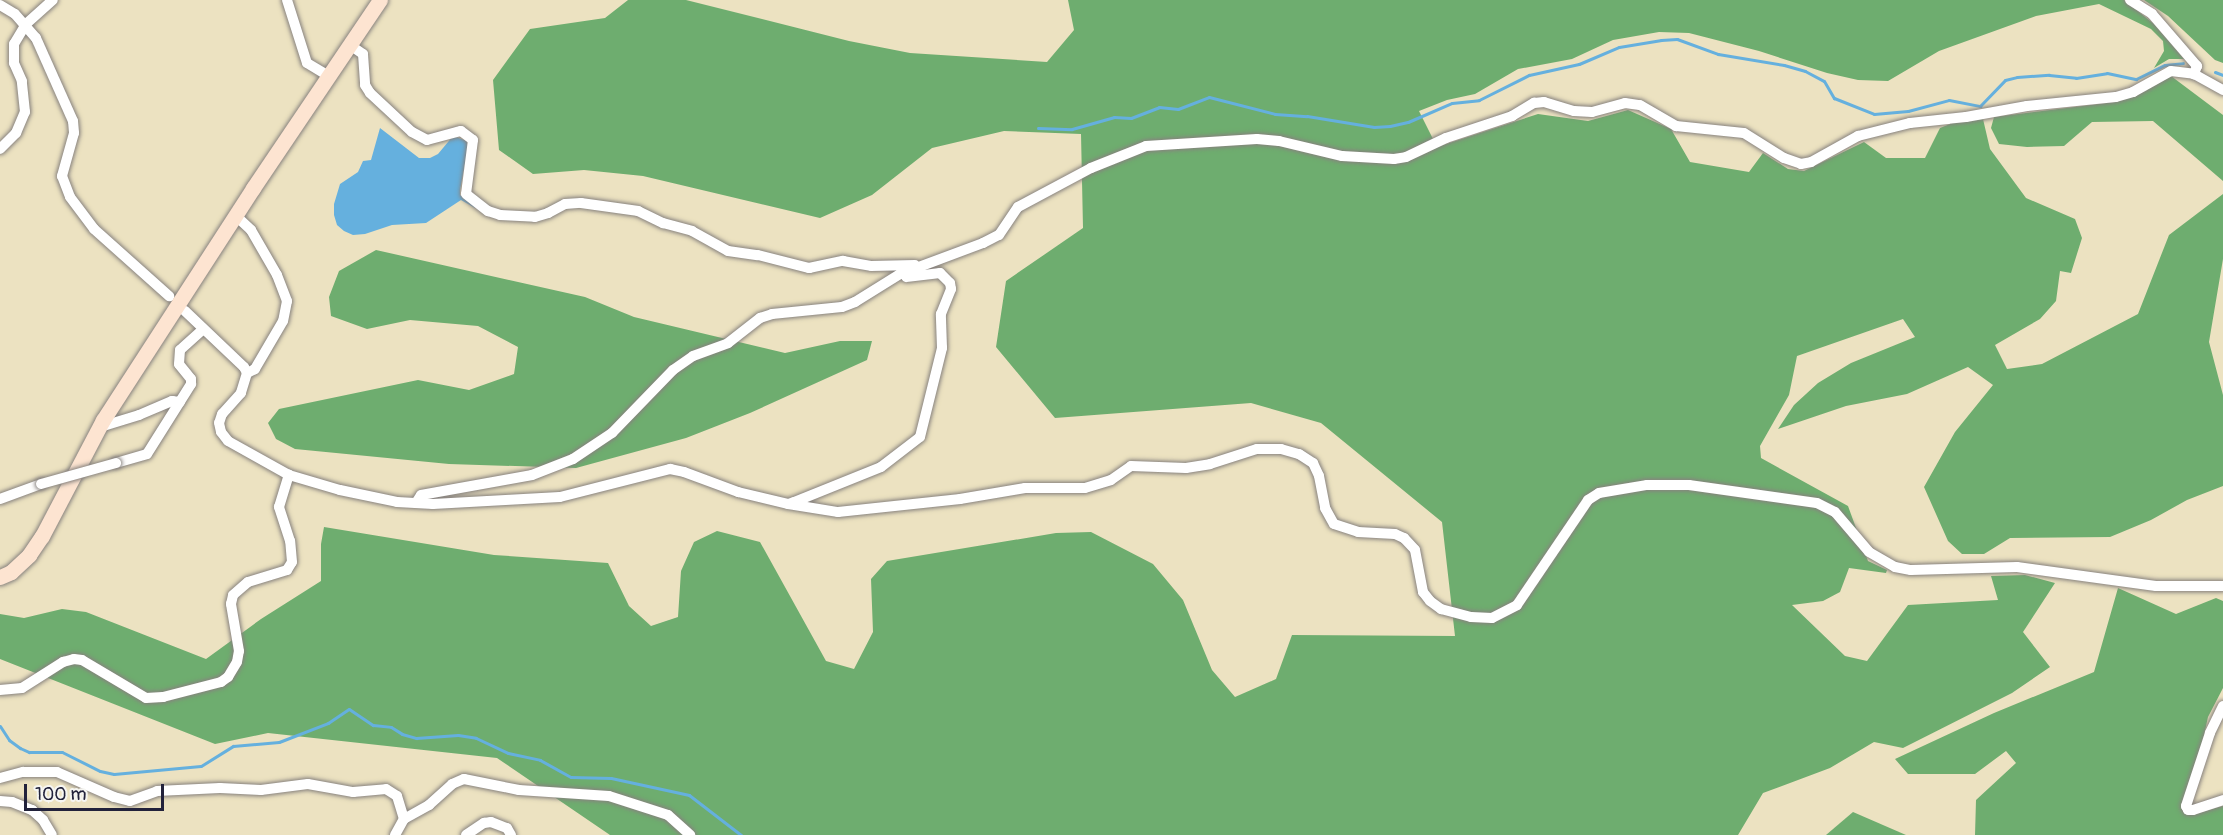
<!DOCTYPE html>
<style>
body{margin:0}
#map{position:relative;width:2223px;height:835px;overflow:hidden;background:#ece2c1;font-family:Pangolin,sans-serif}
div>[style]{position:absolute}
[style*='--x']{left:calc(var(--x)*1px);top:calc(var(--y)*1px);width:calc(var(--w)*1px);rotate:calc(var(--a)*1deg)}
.forest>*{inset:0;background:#6ead6f}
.water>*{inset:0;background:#65b0de}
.stream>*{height:3px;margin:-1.5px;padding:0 1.5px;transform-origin:1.5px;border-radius:1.5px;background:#65b0de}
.roads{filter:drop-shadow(0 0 2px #87827e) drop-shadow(0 0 2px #87827e)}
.street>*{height:10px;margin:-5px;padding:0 5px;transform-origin:5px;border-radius:5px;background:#fff}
.secondary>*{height:15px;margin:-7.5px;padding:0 7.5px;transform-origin:7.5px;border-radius:7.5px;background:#fde4d1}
.bridges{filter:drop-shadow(0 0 2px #87827e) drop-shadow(0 0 2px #87827e)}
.street-bridge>*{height:10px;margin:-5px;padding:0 5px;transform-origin:5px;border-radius:5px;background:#fff}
span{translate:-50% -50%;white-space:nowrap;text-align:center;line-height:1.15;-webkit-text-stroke:5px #f6f6f2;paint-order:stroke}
.scale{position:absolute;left:24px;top:784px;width:140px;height:27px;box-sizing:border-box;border:3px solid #22223b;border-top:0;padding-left:8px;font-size:18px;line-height:21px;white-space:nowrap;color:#22223b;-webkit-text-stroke:4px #f6f6f2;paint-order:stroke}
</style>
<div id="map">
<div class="forest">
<i style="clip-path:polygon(628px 0,686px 0,849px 41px,910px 53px,1047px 62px,1074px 30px,1068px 0,2124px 0,2154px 24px,2184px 59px,2169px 59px,2154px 68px,2164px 51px,2163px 41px,2151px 29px,2099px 4px,2036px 16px,1939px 51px,1888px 81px,1858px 80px,1827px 73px,1759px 51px,1689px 33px,1659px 32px,1613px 40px,1572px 59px,1518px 69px,1475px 94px,1447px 100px,1419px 111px,1437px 147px,1538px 114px,1588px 121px,1628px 110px,1671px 129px,1690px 162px,1749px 172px,1763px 153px,1788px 169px,1804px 171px,1864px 142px,1886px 158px,1925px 158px,1940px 128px,1955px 122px,1983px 119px,1990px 149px,2026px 198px,2075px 219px,2082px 238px,2071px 273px,2060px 271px,2056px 301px,2040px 319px,1995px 345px,2007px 369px,2042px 364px,2138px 314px,2169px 235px,2223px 194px,2223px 259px,2209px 342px,2223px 395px,2223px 486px,2187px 500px,2151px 520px,2110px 537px,2010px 538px,1984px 554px,1962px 554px,1948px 541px,1924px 487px,1955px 432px,1993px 385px,1968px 367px,1907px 394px,1846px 406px,1778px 429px,1794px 405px,1818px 383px,1851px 363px,1915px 337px,1903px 319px,1797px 356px,1789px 395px,1760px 446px,1761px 458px,1848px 506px,1868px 561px,1887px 570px,1886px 573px,1849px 568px,1840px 592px,1823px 601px,1792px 605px,1845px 656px,1867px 661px,1908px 605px,1998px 600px,1991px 576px,2025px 575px,2055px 583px,2023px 632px,2050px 667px,2012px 693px,1903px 748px,1874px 742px,1830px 768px,1763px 793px,1738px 835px,610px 835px,497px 758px,268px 733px,215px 744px,0 659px,0 614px,24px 618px,62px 609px,86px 612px,206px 659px,261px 619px,321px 581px,321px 544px,324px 527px,494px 555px,608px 563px,629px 606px,651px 626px,678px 617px,681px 571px,694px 542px,717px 531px,760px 542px,826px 661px,854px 669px,873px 632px,871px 579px,887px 561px,1056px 533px,1091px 532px,1153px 564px,1183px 600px,1212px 670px,1235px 697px,1276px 679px,1292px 635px,1455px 636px,1442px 522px,1321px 423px,1251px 403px,1055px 418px,996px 347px,1006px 281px,1083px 228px,1081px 134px,1004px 131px,932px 148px,872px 195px,820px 218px,643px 176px,584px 170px,533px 174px,499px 150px,493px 80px,530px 29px,605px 18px)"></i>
<i style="clip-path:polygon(2144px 0,2223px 0,2223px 63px,2215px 60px,2168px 16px)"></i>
<i style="clip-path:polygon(2171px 76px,2223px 115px,2223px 181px,2153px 121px,2092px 122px,2064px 146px,2027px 147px,1999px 144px,1991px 128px,1994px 117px,2115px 102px)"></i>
<i style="clip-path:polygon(376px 250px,585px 297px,634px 317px,785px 353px,840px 341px,872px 341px,867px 360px,750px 413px,686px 438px,576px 468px,449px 464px,295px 449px,276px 439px,268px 423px,279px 409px,418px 380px,469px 390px,514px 374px,518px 347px,478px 326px,410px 320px,367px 329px,331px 316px,329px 297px,339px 271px)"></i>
<i style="clip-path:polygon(2118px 588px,2176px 614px,2216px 598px,2223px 601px,2223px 688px,2208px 717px,2198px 763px,2182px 808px,2189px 815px,2223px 806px,2223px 835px,1975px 835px,1976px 800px,2016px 763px,2006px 751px,1975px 774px,1908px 774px,1895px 759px,1994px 713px,2094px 672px)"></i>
<i style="clip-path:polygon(1853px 812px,1906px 835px,1826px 835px)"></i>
</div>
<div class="water">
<i style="clip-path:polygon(380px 128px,419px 158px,430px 158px,438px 154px,453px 136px,467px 141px,468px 148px,460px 190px,460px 195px,476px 206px,475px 208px,461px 200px,426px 223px,392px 225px,365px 234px,353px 235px,344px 231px,337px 225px,334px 215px,334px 204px,340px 184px,358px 172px,363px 161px,371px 160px)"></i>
</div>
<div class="stream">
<i style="--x:2215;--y:72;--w:9;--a:21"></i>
<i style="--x:1038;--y:128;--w:34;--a:2"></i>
<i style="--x:1072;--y:129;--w:44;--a:-15.9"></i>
<i style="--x:1114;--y:117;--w:17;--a:3"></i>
<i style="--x:1131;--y:118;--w:30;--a:-21"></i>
<i style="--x:1159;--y:107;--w:19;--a:6"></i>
<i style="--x:1178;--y:109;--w:33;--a:-21"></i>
<i style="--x:1209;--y:97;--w:68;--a:14.4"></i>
<i style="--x:1275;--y:114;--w:32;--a:4"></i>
<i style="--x:1307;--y:116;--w:68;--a:9.3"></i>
<i style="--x:1374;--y:127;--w:16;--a:-4"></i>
<i style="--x:1390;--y:126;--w:18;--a:-13"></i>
<i style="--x:1408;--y:122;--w:48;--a:-23.4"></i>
<i style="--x:1452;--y:103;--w:27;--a:-6"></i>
<i style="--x:1479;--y:100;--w:56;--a:-26.6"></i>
<i style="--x:1529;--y:75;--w:51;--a:-12.4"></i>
<i style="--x:1579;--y:64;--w:43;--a:-23"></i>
<i style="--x:1619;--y:47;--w:43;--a:-9.5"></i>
<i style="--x:1661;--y:40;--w:16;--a:-4"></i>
<i style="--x:1677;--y:39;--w:44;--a:20.1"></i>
<i style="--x:1718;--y:54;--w:67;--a:9.5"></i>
<i style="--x:1784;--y:65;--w:22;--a:16"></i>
<i style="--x:1805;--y:71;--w:21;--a:28"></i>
<i style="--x:1824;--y:81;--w:20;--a:60"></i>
<i style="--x:1834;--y:98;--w:43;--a:21.8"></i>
<i style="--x:1874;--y:114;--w:34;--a:-5"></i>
<i style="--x:1908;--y:111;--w:42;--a:-15"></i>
<i style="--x:1949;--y:100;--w:32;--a:11"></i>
<i style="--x:1980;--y:106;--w:36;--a:-46"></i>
<i style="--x:2005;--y:80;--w:12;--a:-14"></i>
<i style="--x:2017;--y:77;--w:32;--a:-4"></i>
<i style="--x:2049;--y:75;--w:27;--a:6"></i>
<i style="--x:2076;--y:78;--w:31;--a:-9"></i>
<i style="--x:2107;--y:73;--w:30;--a:12"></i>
<i style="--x:2136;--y:79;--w:32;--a:-26"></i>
<i style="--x:2165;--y:65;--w:18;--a:-6"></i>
<i style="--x:0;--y:726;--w:17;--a:57"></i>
<i style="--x:9;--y:740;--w:14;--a:36"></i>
<i style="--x:20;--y:748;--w:10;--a:24"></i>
<i style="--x:29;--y:752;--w:33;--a:0"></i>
<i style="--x:62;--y:752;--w:42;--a:26.6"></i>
<i style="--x:100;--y:771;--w:14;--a:12"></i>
<i style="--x:114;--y:774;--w:87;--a:-5.3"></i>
<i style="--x:201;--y:766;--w:38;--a:-32"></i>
<i style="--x:233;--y:746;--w:46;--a:-5"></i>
<i style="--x:279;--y:742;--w:53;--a:-21.2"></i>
<i style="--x:328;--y:723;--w:25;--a:-34"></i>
<i style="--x:349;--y:709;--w:29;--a:34"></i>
<i style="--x:373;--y:725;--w:18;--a:6"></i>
<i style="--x:391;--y:727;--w:13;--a:32"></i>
<i style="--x:402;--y:734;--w:15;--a:16"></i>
<i style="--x:416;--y:738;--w:42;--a:-4.1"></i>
<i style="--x:458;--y:735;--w:18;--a:9"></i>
<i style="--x:476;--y:738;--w:35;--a:25"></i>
<i style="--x:508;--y:753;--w:33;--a:12"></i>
<i style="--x:540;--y:760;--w:35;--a:29"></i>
<i style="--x:571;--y:777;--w:40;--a:1.4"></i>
<i style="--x:611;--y:778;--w:80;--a:12.3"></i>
<i style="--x:689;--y:795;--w:66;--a:37.6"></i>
</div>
<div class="roads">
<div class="street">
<i style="--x:287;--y:0;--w:66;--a:72.4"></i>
<i style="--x:307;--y:63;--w:26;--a:31"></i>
<i style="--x:2130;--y:0;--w:26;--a:32"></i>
<i style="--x:2152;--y:14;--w:69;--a:49.1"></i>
<i style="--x:2197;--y:66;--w:9;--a:111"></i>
<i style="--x:0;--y:5;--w:17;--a:31"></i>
<i style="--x:15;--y:14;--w:32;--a:49"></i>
<i style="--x:36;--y:38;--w:91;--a:66"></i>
<i style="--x:73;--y:121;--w:12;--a:85"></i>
<i style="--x:74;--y:133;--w:45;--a:105.6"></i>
<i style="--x:62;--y:176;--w:22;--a:69"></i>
<i style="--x:70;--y:197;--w:40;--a:53"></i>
<i style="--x:94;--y:229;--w:101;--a:41.8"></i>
<i style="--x:350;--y:45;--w:16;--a:35"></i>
<i style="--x:363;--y:54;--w:31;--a:86"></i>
<i style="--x:365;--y:85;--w:9;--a:58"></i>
<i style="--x:370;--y:93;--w:57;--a:42.9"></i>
<i style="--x:412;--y:132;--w:17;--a:28"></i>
<i style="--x:427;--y:140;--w:35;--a:-15"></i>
<i style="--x:461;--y:131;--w:15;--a:37"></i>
<i style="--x:473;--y:140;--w:54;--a:97.4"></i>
<i style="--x:466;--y:194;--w:28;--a:38"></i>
<i style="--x:488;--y:211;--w:13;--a:18"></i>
<i style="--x:500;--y:215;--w:35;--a:3"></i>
<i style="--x:535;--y:217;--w:14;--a:-17"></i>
<i style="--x:548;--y:213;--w:19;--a:-28"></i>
<i style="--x:565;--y:204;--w:16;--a:-4"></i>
<i style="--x:581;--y:203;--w:58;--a:8"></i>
<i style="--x:638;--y:211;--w:28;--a:26"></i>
<i style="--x:663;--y:223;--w:30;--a:15"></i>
<i style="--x:692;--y:231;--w:41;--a:29.1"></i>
<i style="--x:728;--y:251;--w:30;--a:8"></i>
<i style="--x:758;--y:255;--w:53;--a:14.3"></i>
<i style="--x:809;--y:268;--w:35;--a:-12"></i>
<i style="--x:843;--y:261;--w:28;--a:10"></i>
<i style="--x:871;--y:266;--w:44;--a:-1.3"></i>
<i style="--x:0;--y:149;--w:23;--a:-45"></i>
<i style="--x:16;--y:133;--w:23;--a:-67"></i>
<i style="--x:25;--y:112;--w:31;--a:-96"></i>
<i style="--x:22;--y:81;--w:20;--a:-114"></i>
<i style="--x:14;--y:63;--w:19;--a:-90"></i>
<i style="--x:14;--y:44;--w:23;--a:-59"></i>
<i style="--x:26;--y:24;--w:36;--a:-42"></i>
<i style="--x:235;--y:215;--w:22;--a:43"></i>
<i style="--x:251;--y:230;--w:52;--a:60"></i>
<i style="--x:277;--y:275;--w:28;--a:69"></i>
<i style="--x:287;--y:301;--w:20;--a:101"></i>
<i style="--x:283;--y:321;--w:56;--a:120.3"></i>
<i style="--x:255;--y:369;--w:9;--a:153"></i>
<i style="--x:185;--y:311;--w:81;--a:43.5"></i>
<i style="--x:244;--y:367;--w:7;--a:63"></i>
<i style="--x:247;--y:373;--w:21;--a:107"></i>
<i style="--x:241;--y:393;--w:28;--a:132"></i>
<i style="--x:222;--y:414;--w:9;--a:108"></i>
<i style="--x:219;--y:423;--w:9;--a:77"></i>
<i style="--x:221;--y:432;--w:11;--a:52"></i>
<i style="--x:228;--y:441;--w:70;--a:29.1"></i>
<i style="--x:289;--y:475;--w:53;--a:16.4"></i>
<i style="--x:340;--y:490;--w:58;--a:11.9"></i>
<i style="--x:397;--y:502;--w:36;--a:3"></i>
<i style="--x:433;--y:504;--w:127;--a:-3.2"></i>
<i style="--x:560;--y:497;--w:114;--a:-14.3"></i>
<i style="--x:670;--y:469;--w:14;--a:12"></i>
<i style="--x:684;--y:472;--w:58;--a:20.3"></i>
<i style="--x:738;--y:492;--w:51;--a:13.5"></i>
<i style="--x:788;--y:504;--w:51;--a:9.1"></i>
<i style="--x:838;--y:512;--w:123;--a:-6.1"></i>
<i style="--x:960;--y:499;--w:66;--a:-9.6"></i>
<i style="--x:1025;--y:488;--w:60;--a:0"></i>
<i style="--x:1085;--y:488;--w:27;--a:-17"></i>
<i style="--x:1111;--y:480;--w:24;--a:-35"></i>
<i style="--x:1131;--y:466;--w:55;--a:2.1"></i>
<i style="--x:1186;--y:468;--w:24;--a:-9"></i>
<i style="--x:1210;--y:464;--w:49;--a:-17.7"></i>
<i style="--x:1257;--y:449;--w:24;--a:0"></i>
<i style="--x:1281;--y:449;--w:19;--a:16"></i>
<i style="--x:1299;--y:454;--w:17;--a:33"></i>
<i style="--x:1313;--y:463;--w:14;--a:65"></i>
<i style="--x:1319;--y:476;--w:33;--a:79"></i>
<i style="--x:1325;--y:508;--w:18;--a:61"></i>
<i style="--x:1334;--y:524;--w:25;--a:18"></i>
<i style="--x:1358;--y:532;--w:37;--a:3"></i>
<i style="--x:1395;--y:534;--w:10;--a:24"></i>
<i style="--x:1404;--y:538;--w:16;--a:47"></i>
<i style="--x:1415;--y:550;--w:43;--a:79.2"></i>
<i style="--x:1423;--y:592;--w:11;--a:52"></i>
<i style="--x:1430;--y:601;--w:14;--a:36"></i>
<i style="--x:1441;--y:609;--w:31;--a:15"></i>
<i style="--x:1471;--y:617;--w:21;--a:3"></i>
<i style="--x:1492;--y:618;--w:28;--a:-27"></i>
<i style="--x:1517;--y:605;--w:127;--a:-55.9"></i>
<i style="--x:1588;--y:500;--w:13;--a:-32"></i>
<i style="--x:1599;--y:493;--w:49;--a:-9.5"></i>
<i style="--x:1647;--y:485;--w:42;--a:0"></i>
<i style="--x:1689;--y:485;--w:129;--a:8"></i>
<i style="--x:1817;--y:503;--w:20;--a:27"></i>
<i style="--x:1835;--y:512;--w:52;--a:49.6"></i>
<i style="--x:1869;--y:552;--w:30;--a:30"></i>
<i style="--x:1895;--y:567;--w:16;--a:11"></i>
<i style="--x:1911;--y:570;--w:106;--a:-1.6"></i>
<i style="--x:2017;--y:567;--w:140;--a:7.8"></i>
<i style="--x:2156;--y:586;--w:67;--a:0"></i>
<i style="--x:100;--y:427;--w:41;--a:-17.1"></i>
<i style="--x:139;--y:415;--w:36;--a:-23"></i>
<i style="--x:172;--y:401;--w:8;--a:7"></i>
<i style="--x:116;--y:463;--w:32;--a:-16"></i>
<i style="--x:147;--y:454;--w:83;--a:-57.8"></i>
<i style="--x:191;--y:384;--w:5;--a:-90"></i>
<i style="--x:191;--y:379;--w:19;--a:-129"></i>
<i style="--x:179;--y:364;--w:14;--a:-86"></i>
<i style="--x:180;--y:350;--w:31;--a:-42"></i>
<i style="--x:0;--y:499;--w:44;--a:-20.1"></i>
<i style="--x:416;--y:503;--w:9;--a:-58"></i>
<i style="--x:421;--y:495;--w:113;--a:-10.2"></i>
<i style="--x:532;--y:475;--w:44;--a:-21.3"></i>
<i style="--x:573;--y:459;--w:47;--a:-33.7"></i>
<i style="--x:612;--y:433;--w:88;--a:-45.9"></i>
<i style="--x:673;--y:370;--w:24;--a:-35"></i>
<i style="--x:693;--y:356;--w:37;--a:-20"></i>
<i style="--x:728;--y:343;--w:41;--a:-38"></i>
<i style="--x:760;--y:318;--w:13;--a:-18"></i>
<i style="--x:772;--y:314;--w:70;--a:-5.7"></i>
<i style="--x:842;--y:307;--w:14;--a:-21"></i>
<i style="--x:855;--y:302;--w:53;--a:-31.9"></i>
<i style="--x:900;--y:274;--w:89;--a:-20.5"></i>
<i style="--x:983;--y:243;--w:18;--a:-27"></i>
<i style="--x:999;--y:235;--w:34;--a:-56"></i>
<i style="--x:1018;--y:207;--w:83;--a:-28.1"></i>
<i style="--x:1091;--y:168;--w:59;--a:-21.8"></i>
<i style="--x:1146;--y:146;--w:111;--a:-3.6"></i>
<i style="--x:1257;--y:139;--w:22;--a:5"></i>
<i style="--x:1279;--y:141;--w:65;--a:13.4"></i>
<i style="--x:1342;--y:156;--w:52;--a:3.3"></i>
<i style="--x:1394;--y:159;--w:12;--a:-9"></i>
<i style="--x:1406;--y:157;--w:44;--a:-25.4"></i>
<i style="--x:1446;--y:138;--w:70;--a:-18.4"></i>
<i style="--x:1512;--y:116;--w:26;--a:-31"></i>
<i style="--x:1534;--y:103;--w:10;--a:-6"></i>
<i style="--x:1544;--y:102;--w:31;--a:17"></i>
<i style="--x:1574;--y:111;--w:18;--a:3"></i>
<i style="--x:1592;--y:112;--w:34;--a:-15"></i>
<i style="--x:1625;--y:103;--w:15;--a:8"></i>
<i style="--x:1640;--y:105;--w:42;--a:30.3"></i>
<i style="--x:1676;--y:126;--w:68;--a:5.9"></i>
<i style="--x:1744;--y:133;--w:47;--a:32"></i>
<i style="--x:1784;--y:158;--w:18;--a:19"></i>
<i style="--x:1801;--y:164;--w:10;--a:-11"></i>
<i style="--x:1811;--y:162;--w:54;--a:-29"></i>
<i style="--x:1858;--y:136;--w:54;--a:-14"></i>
<i style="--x:1910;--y:123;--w:56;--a:-6.1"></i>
<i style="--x:1966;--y:117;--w:62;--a:-10.2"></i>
<i style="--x:2027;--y:106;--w:89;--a:-5.8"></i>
<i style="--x:2116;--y:97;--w:18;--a:-16"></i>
<i style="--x:2133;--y:92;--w:43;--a:-28.9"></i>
<i style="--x:2171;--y:71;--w:23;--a:7"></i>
<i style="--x:2194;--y:74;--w:33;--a:29"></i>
<i style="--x:789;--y:504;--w:99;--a:-21.9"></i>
<i style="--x:881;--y:467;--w:49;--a:-37.6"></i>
<i style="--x:920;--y:437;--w:92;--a:-76.1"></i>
<i style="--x:942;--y:348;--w:34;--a:-92"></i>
<i style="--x:941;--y:314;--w:27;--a:-68"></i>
<i style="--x:951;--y:289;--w:6;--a:-99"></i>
<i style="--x:950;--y:283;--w:14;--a:-135"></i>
<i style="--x:940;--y:273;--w:34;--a:173"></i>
<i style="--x:0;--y:690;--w:22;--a:-5"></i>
<i style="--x:22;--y:688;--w:49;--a:-32.4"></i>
<i style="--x:63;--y:662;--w:11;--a:-15"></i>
<i style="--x:74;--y:659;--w:8;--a:7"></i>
<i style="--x:82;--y:660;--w:74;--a:30.7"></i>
<i style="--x:146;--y:698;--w:17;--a:-3"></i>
<i style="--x:163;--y:697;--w:60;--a:-14.5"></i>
<i style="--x:221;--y:682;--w:9;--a:-36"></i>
<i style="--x:228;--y:677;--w:17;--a:-59"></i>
<i style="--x:237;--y:662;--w:11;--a:-80"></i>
<i style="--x:239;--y:651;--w:48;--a:-99.7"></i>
<i style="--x:231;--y:604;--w:9;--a:-77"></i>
<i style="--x:233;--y:595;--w:20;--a:-41"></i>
<i style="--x:248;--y:582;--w:41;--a:-17.1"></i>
<i style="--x:287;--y:570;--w:9;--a:-58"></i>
<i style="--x:292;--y:562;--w:21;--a:-95"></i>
<i style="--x:290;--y:541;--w:36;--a:-108"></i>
<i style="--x:279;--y:507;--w:34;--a:-73"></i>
<i style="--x:2223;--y:706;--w:30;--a:116"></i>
<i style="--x:2210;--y:733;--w:77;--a:108.2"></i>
<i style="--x:2186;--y:806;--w:4;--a:63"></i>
<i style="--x:2188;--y:810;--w:5;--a:0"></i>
<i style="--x:2193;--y:810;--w:32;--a:-18"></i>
<i style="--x:0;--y:778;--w:24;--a:-15"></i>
<i style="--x:23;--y:772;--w:34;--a:0"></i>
<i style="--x:57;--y:772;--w:62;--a:23.7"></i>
<i style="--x:114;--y:797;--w:16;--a:14"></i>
<i style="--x:130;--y:801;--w:29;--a:-20"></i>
<i style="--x:157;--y:791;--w:63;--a:-2.7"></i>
<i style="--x:220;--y:788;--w:41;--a:2.8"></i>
<i style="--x:261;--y:790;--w:47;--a:-7.3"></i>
<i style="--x:308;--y:784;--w:46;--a:10.1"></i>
<i style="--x:353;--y:792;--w:33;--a:-5"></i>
<i style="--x:386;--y:789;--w:13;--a:32"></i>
<i style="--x:397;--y:796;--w:24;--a:73"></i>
<i style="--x:0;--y:801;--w:12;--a:5"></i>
<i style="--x:12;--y:802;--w:22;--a:22"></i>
<i style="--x:32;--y:810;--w:15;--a:42"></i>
<i style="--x:43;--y:820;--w:17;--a:59"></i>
<i style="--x:395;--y:835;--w:18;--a:-61"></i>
<i style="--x:404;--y:819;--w:29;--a:-29"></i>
<i style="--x:429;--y:805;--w:31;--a:-42"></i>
<i style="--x:452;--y:784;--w:13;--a:-23"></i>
<i style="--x:464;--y:779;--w:56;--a:11.3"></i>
<i style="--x:519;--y:790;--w:90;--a:3.8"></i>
<i style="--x:609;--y:796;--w:62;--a:17.9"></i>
<i style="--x:668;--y:815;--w:30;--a:42"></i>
<i style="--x:466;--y:835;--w:22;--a:-34"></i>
<i style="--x:484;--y:823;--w:7;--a:-8"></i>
<i style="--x:491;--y:822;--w:17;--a:21"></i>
<i style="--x:507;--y:828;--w:8;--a:60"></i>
</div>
<div class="secondary">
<i style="--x:0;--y:577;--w:12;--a:-24"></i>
<i style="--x:11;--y:572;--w:25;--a:-43"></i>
<i style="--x:29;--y:555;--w:23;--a:-56"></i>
<i style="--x:42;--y:536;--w:131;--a:-62.3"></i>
<i style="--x:103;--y:420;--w:276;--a:-57.1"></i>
<i style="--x:253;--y:188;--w:227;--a:-56"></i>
</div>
</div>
<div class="bridges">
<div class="street-bridge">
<i style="--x:41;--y:484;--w:78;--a:-15.6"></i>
</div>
</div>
<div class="scale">100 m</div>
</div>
